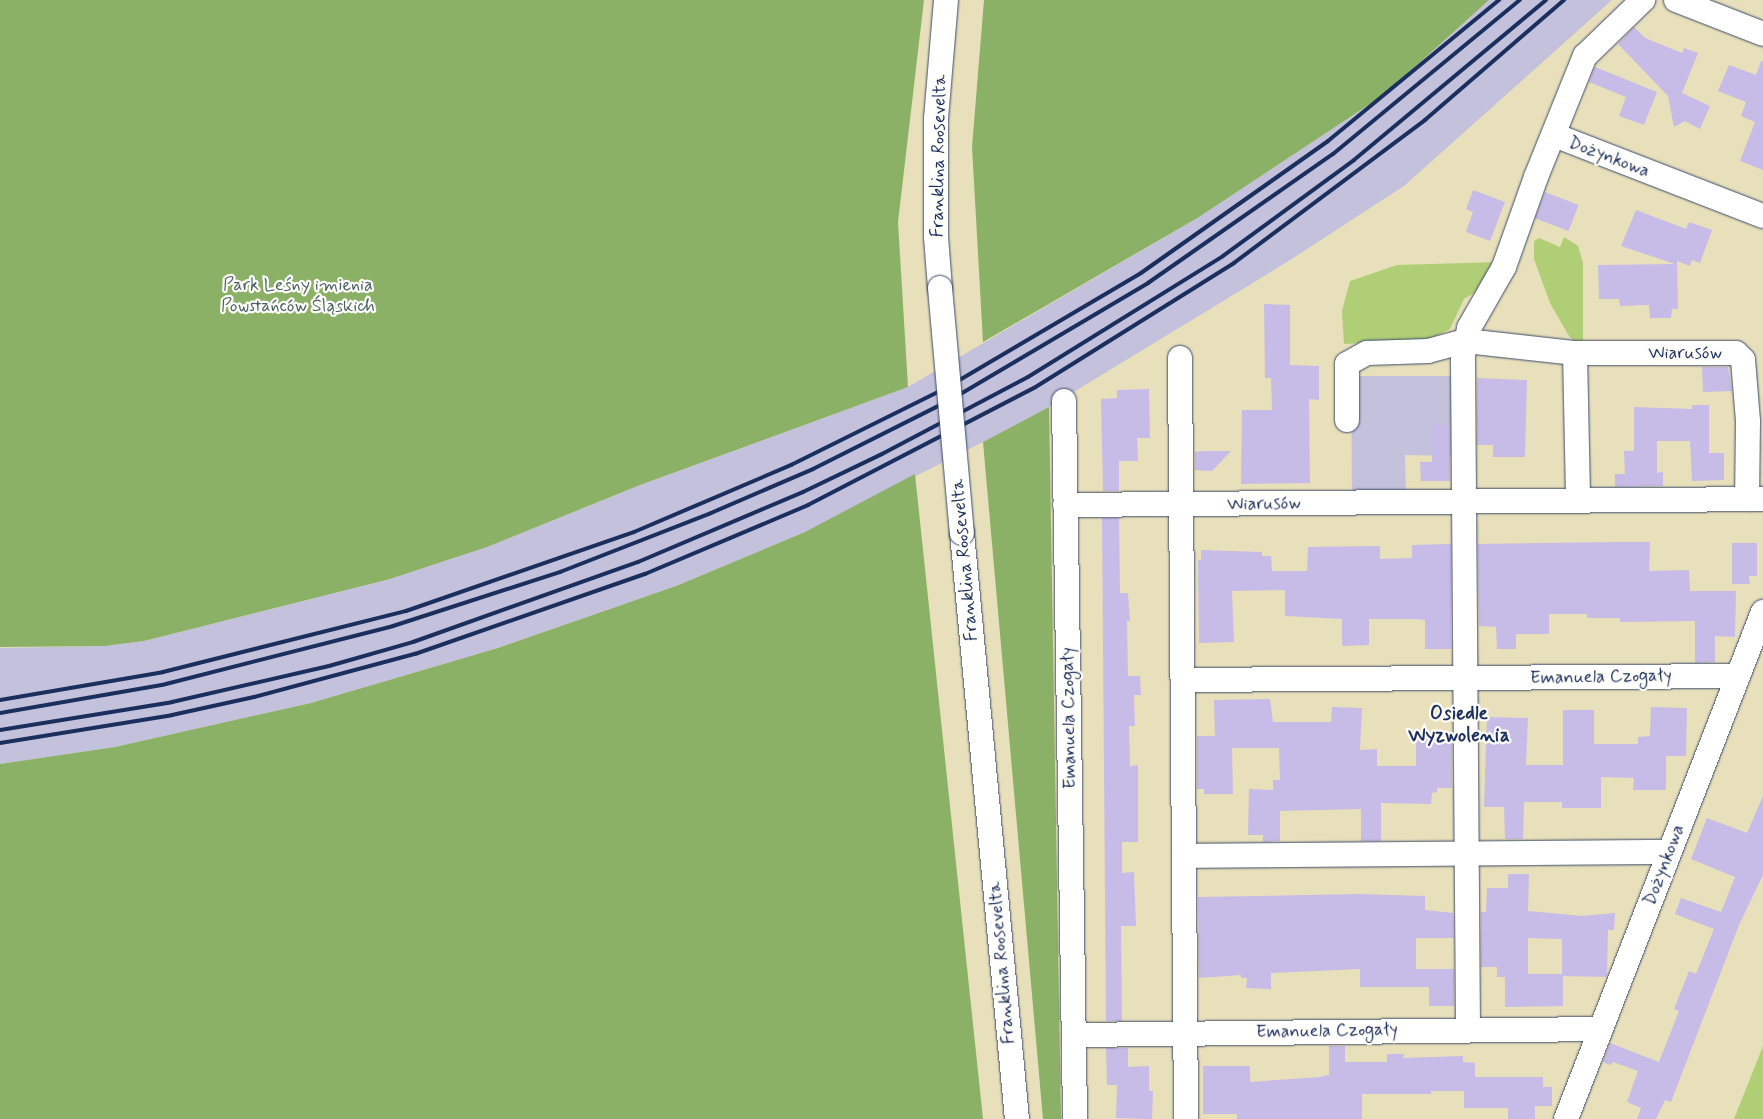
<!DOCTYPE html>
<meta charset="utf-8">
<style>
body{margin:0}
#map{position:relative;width:1763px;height:1119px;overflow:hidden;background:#e8e0bb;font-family:Mynerve,sans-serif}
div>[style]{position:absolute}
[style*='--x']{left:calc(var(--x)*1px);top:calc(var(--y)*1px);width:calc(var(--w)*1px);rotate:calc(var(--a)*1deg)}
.industrial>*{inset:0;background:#c3c1db}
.green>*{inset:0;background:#afce75}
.forest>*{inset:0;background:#8bb166}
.building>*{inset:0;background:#c7bbe7;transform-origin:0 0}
.roads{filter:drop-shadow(0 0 1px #3a4a6c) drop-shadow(0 0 1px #3a4a6c)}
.minor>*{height:24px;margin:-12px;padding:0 12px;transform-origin:12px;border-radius:12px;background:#fff}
.rail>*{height:4px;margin:-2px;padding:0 2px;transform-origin:2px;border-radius:2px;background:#1b2f5e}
.bridges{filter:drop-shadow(0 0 1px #3a4a6c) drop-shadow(0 0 1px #3a4a6c)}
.minor-bridge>*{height:24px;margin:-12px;padding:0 12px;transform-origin:12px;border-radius:12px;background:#fff}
span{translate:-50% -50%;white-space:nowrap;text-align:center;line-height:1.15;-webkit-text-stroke:4.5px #fdfcf7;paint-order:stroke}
.street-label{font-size:18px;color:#1b2f5e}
.park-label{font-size:18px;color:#475f65}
.neighbourhood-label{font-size:19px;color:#1b2f5e;font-weight:700}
</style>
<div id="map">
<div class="industrial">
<i style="clip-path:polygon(1489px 0,1612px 0,1404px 186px,1287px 262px,1049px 407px,983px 442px,805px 532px,676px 586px,498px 648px,311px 703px,115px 747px,0 764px,0 648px,105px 646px,144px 641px,390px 579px,487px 547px,640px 485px,908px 387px,1199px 217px,1385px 94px)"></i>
<i style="clip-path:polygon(1351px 376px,1456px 376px,1456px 456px,1405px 455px,1406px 496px,1352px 497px)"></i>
</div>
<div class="green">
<i style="clip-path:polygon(1564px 237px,1578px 246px,1583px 263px,1583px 342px,1575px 342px,1569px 336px,1550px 303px,1534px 259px,1534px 241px,1539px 238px,1560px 247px)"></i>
<i style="clip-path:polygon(1500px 262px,1489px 284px,1464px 299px,1450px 329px,1428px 340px,1344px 344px,1342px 311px,1350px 281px,1397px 265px)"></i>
<i style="clip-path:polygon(1763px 1046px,1763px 1119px,1734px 1119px)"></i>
</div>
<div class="forest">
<i style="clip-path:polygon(0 0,924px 0,898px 222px,908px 387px,640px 485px,487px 547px,390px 579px,144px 641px,105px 646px,0 647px)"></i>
<i style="clip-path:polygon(984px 0,1489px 0,1385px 94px,1199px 217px,983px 342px,972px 147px)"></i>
<i style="clip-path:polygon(1049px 407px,1061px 1119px,1043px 1119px,983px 442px)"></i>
<i style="clip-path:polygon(915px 474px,983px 1119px,0 1119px,0 764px,115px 747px,311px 703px,498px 648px,676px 586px,805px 532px)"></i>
</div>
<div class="building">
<i style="clip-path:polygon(1634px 27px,1645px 38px,1682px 53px,1684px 48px,1698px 53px,1682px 93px,1710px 106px,1700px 129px,1685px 121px,1674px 127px,1668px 96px,1618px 44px)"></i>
<i style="clip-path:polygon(1761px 61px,1763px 61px,1763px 170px,1740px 161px,1755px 122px,1741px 116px,1746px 102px,1718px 91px,1729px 65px,1756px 75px)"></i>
<i style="clip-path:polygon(1595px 67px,1657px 92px,1644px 125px,1619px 116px,1626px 97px,1589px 82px)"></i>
<i style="clip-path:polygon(1473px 190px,1505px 202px,1490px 241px,1466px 232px,1473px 212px,1466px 209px)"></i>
<i style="left:1545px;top:192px;width:36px;height:28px;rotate:21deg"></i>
<i style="clip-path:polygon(1636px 210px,1686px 229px,1689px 222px,1712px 230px,1700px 263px,1692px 260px,1690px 266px,1677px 261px,1678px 309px,1672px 309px,1671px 318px,1650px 318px,1649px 305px,1620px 306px,1619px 299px,1599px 299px,1598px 265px,1675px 264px,1621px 246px)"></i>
<i style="clip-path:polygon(1264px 304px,1290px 305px,1290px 365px,1319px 366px,1319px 400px,1309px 399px,1310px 483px,1241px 484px,1242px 410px,1272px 410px,1271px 378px,1265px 378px)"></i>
<i style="clip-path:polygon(1702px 367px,1728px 367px,1732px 391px,1703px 392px)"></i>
<i style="clip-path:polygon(1477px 378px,1527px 380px,1525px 457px,1493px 457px,1493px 445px,1477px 445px)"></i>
<i style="clip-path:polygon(1149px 389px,1150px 438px,1137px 438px,1138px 461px,1119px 461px,1119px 491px,1103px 491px,1101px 399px,1117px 398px,1117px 390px)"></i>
<i style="clip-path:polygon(1692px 405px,1709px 405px,1709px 453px,1724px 453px,1724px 480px,1692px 481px,1690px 441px,1657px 441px,1657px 473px,1663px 472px,1663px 486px,1615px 487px,1615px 474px,1625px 474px,1624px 451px,1634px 451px,1634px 407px,1692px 409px)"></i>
<i style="clip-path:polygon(1432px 425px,1450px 426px,1450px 481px,1421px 481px,1420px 462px,1432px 462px)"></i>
<i style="clip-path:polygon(1204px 451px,1231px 451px,1212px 471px,1195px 470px,1195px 452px)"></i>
<i style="clip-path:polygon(1102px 518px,1119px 518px,1120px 593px,1128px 593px,1130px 621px,1127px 621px,1128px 676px,1140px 676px,1141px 695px,1134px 695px,1135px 726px,1129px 726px,1130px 766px,1138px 765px,1138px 842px,1122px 842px,1122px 873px,1134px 872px,1136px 926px,1121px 926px,1122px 1021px,1106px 1021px)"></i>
<i style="clip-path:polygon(1616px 542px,1650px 542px,1649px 571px,1689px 570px,1690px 591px,1736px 591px,1735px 637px,1715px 636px,1715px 662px,1695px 663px,1695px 621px,1620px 622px,1620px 618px,1587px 618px,1587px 614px,1549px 614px,1549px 634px,1516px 634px,1516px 649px,1497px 649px,1496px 627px,1479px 626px,1478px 544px)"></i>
<i style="clip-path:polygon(1732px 543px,1757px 543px,1757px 576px,1749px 576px,1750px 584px,1732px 584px)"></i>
<i style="clip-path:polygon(1451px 544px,1451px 649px,1425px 649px,1425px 620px,1414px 619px,1369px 619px,1369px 645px,1342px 646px,1342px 619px,1285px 616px,1285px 590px,1232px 591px,1234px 642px,1199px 643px,1198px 560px,1201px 560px,1201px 550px,1262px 552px,1262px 556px,1271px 556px,1272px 571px,1307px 571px,1308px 547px,1380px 546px,1380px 559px,1412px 558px,1412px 545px)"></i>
<i style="clip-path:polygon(1270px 699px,1273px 722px,1331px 722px,1332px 707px,1362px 708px,1360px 750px,1377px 749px,1377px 766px,1416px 766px,1416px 736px,1452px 737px,1452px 788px,1437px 788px,1437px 792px,1432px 793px,1431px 804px,1381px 803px,1381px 841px,1361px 841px,1361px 809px,1280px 811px,1280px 841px,1263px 842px,1263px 835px,1248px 835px,1249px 789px,1273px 790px,1273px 780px,1280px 780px,1279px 748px,1232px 748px,1233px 794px,1204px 794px,1204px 789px,1197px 789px,1197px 736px,1215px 736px,1214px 700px)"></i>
<i style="clip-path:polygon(1651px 707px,1687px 708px,1686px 756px,1666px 756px,1666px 790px,1633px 790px,1634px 778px,1601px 777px,1601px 808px,1562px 808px,1562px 802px,1524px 802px,1523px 839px,1505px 839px,1504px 807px,1484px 807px,1487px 717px,1528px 718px,1526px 765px,1563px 765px,1563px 710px,1594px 710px,1594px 744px,1638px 744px,1638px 737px,1650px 736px)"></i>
<i style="clip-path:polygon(1763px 796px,1763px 875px,1739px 925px,1671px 1102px,1665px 1100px,1656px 1119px,1637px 1119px,1641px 1108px,1627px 1102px,1638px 1071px,1613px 1062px,1610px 1065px,1603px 1062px,1610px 1043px,1659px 1062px,1679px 1011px,1674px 1009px,1689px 971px,1696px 974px,1714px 929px,1675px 914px,1681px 898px,1721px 912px,1735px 877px,1691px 859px,1707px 818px,1747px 833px)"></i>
<i style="clip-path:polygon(evenodd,1508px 874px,1529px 874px,1528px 911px,1582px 916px,1615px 913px,1614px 930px,1608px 930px,1607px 977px,1563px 976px,1563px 1006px,1505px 1007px,1505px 977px,1497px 977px,1497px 967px,1481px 967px,1481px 912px,1486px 912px,1487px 888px,1508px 888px,1508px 874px,1528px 938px,1562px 939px,1562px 974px,1528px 974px,1528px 938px)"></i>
<i style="clip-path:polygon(1360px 894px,1425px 896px,1425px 910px,1453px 913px,1454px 938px,1416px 938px,1416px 969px,1454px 969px,1454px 1006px,1429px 1006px,1429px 987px,1360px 987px,1360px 969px,1271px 973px,1271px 989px,1246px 988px,1247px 978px,1241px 978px,1241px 975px,1199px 978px,1198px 897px)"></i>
<i style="clip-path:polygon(1329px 1046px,1345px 1046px,1345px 1062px,1387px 1062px,1387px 1054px,1404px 1054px,1403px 1058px,1463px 1056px,1463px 1062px,1475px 1063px,1475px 1077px,1543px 1077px,1543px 1087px,1552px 1087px,1552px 1106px,1535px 1106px,1535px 1119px,1508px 1119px,1508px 1108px,1464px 1108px,1464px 1091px,1431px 1091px,1431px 1094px,1362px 1094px,1362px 1119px,1237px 1119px,1237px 1114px,1203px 1114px,1203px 1066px,1250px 1066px,1250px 1082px,1319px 1077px,1329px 1075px)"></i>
<i style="clip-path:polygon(1106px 1048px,1128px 1048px,1128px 1067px,1149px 1066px,1149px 1091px,1153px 1091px,1152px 1119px,1116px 1118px,1117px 1085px,1107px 1085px)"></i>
</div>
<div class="roads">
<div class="minor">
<i style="--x:1676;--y:0;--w:93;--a:21.3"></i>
<i style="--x:1554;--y:135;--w:224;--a:21.2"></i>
<i style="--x:940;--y:288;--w:51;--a:-94.5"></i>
<i style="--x:936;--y:237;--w:118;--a:-90"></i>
<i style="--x:936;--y:119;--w:119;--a:-85.2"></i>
<i style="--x:1575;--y:353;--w:147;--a:88.8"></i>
<i style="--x:1180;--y:358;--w:761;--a:89.55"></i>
<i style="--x:1064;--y:401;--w:718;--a:89.12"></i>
<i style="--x:1347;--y:420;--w:56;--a:-90"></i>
<i style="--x:1347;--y:364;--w:23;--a:-29"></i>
<i style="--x:1367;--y:353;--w:61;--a:-1.9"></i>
<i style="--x:1428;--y:351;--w:39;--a:-15"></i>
<i style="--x:1466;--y:341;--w:110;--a:6.3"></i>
<i style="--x:1575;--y:353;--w:161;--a:0"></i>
<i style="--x:1736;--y:353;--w:10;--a:45"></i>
<i style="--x:1743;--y:360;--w:61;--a:85.3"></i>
<i style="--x:1748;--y:421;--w:78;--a:90.7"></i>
<i style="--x:1065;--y:505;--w:698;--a:-0.49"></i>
<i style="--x:962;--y:533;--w:589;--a:84.64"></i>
<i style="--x:1183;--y:680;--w:555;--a:-0.41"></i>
<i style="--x:1184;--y:856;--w:484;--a:-0.5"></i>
<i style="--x:1468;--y:1029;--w:674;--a:-90.43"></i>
<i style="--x:1463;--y:355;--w:28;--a:-77"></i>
<i style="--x:1469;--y:328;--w:70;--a:-60.2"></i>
<i style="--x:1504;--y:267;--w:96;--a:-70.4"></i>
<i style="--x:1536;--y:177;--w:131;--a:-68"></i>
<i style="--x:1585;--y:56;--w:81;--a:-44"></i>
<i style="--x:1074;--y:1035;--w:527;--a:-0.65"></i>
<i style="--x:1566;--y:1119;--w:544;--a:-68.77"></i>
</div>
</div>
<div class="rail">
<i style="--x:0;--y:700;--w:165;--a:-9.7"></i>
<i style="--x:163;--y:672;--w:251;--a:-14.1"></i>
<i style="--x:406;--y:611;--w:241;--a:-19.1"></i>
<i style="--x:634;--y:532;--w:171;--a:-23.1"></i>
<i style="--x:791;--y:465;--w:173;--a:-26.4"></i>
<i style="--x:946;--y:388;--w:226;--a:-30.5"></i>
<i style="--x:1141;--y:273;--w:229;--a:-35.2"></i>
<i style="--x:1328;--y:141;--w:222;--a:-39.5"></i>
<i style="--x:0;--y:713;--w:164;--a:-9.8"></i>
<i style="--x:162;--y:685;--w:238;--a:-14.3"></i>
<i style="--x:393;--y:626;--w:176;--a:-17.9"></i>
<i style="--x:560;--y:572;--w:162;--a:-21.3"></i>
<i style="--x:711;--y:513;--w:111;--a:-23.3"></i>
<i style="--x:813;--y:469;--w:156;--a:-26.7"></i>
<i style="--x:952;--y:399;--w:228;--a:-30.6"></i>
<i style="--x:1148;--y:283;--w:226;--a:-34.9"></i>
<i style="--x:1333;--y:154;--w:242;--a:-39.5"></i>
<i style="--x:0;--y:730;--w:174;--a:-9.2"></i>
<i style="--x:172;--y:702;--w:161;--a:-12.9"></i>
<i style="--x:329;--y:666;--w:87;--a:-15.9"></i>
<i style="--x:413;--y:642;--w:239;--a:-19.6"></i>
<i style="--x:638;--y:562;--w:179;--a:-23"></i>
<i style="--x:803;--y:492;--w:88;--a:-25.7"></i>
<i style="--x:882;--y:454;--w:165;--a:-27.8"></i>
<i style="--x:1028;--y:377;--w:229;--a:-31.8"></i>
<i style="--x:1223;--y:256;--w:162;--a:-36.2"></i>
<i style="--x:1354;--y:160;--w:250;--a:-39.8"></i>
<i style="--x:0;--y:743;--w:174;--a:-9.2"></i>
<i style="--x:172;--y:715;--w:84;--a:-12.4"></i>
<i style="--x:254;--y:697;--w:167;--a:-15"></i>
<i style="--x:415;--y:654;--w:244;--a:-19.2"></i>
<i style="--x:645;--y:574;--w:177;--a:-22.9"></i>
<i style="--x:808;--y:505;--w:254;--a:-27.4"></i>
<i style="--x:1034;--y:388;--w:236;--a:-32"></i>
<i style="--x:1234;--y:263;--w:239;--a:-36.8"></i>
<i style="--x:1425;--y:120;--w:184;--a:-40.8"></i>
</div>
<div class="bridges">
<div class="minor-bridge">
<i style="--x:940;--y:288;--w:246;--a:84.9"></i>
</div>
</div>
<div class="street-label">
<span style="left:939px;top:156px;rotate:-89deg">Franklina Roosevelta</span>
<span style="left:1609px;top:157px;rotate:21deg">Dożynkowa</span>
<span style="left:1685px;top:353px">Wiarusów</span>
<span style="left:1264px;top:504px;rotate:-1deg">Wiarusów</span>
<span style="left:965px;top:560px;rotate:-95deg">Franklina Roosevelta</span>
<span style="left:1601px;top:677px;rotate:-1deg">Emanuela Czogały</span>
<span style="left:1069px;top:718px;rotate:-91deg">Emanuela Czogały</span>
<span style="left:1664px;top:865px;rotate:-69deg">Dożynkowa</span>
<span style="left:1002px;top:963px;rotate:-95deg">Franklina Roosevelta</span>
<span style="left:1327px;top:1031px;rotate:-1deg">Emanuela Czogały</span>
</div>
<div class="park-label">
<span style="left:298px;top:296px">Park Leśny imienia<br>Powstańców Śląskich</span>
</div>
<div class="neighbourhood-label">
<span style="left:1459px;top:725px">Osiedle<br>Wyzwolenia</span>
</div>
</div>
